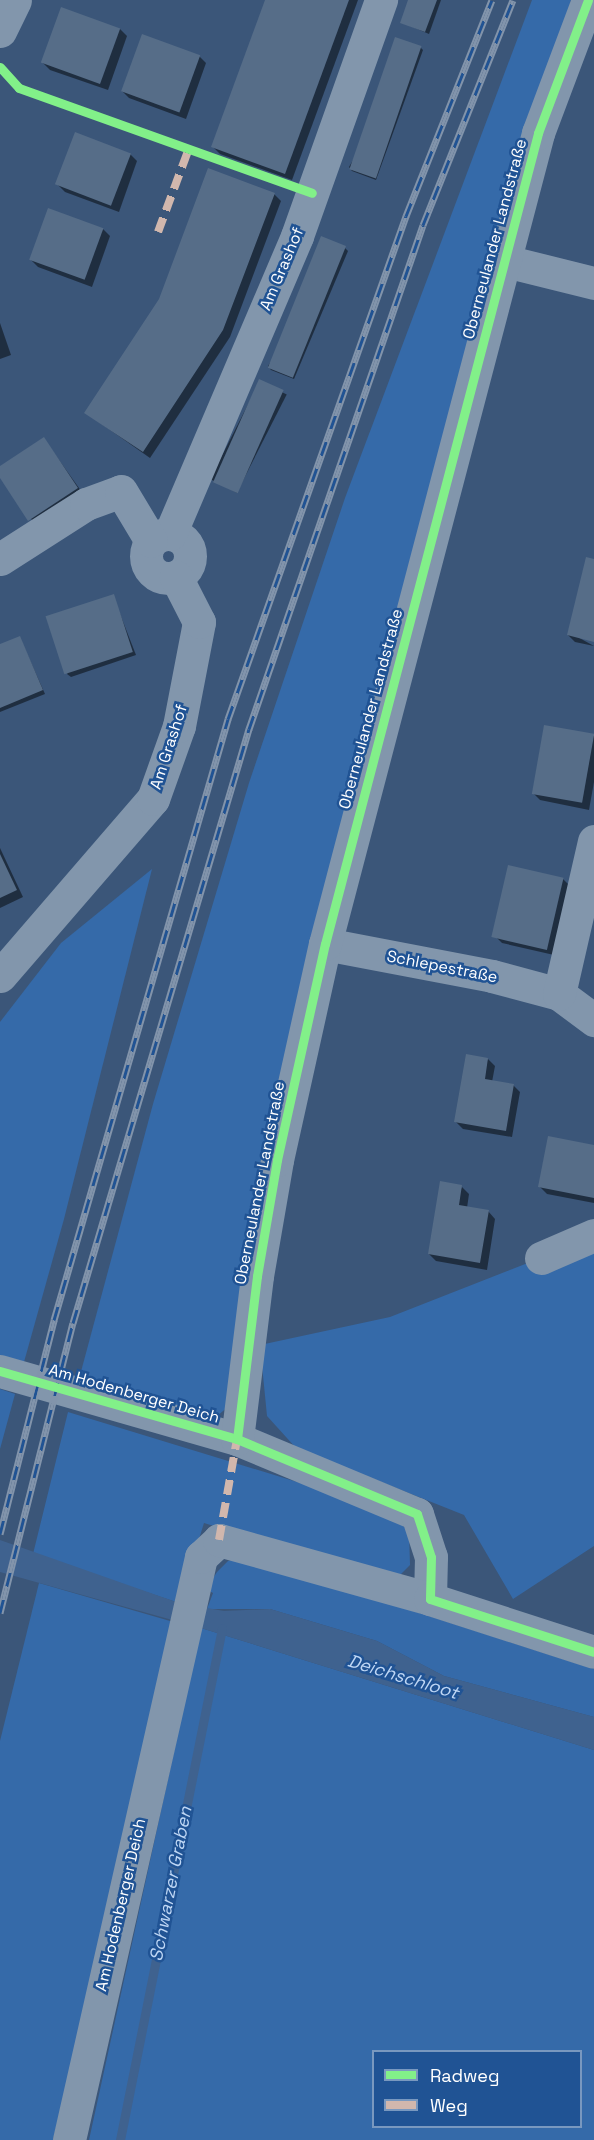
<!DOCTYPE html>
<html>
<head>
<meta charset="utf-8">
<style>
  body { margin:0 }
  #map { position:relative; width:594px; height:2140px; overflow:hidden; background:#3b5679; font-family:"Space Grotesk",sans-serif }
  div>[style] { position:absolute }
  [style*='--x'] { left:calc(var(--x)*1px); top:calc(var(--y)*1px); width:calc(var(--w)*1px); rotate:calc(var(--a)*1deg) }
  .green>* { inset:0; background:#356aa9 }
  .water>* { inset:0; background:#3f628f }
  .shadow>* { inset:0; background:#0007; transform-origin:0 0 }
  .stream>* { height:9px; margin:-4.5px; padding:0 4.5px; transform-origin:4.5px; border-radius:4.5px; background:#3f628f }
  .building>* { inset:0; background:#566d88; transform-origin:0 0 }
  .minor>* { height:33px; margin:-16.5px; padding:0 16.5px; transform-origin:16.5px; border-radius:16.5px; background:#8296ac }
  .minor>.ring { margin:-16.5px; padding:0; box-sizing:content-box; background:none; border:33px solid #8296ac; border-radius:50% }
  .rail>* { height:7px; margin-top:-3.5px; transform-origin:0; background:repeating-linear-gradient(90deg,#205394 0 14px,#8294ab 0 28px); box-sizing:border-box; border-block:2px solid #8294ab }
  .quiet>* { height:8px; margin-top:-4px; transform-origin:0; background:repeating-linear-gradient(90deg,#d1b7ad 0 15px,transparent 0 23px) }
  .cycleway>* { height:9px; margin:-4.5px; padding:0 4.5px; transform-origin:4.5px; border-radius:4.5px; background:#82f089 }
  span { translate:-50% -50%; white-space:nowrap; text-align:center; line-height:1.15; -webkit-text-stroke:5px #205394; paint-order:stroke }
  .street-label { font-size:16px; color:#fff }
  .water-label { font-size:18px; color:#bfd7f5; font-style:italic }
  .legend { position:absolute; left:372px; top:2050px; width:210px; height:78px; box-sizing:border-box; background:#205394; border:2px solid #7998bf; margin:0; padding:8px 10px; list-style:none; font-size:18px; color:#fff }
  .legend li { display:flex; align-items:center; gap:12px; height:30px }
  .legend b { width:30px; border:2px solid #7998bf }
</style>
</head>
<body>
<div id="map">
  <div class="green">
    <div style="clip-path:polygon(532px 0,571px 0,229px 1406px,211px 1421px,79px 1379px,153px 1104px,249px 783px,345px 498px)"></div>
    <div style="clip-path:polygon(152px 869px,64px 1219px,24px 1362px,0 1355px,0 1022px,61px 943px)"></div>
    <div style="clip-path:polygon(594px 1237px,594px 1546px,513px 1599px,464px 1515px,296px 1448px,267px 1416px,260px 1345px,390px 1317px)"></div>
    <div style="clip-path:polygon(0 1389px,15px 1394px,0 1449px)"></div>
    <div style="clip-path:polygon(68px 1412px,382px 1508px,409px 1531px,410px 1565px,398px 1577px,334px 1563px,204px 1523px,179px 1603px,33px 1554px)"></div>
    <div style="clip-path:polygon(245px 1557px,594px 1669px,594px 1717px,444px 1676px,377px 1641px,270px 1609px,207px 1609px,213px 1593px,206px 1589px,217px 1572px,228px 1561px)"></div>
    <div style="clip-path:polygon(39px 1583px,177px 1623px,53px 2140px,0 2140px,0 1741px)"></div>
    <div style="clip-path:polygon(evenodd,201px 1628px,594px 1750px,594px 2140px,89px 2140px,201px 1628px,374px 2052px,580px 2052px,580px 2126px,374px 2126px,374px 2052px)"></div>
  </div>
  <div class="water">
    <div style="clip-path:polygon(0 1540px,179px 1603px,224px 1611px,270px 1609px,377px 1641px,444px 1676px,594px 1717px,594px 1750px,201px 1628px,0 1572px)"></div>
  </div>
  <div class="shadow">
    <div style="clip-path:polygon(267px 0,358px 0,292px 180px,220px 154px,213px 147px)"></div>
    <div style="clip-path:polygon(410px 0,441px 0,429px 34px,401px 22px)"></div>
    <div style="clip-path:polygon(120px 29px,127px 36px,108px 90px,50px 70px,43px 63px)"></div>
    <div style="clip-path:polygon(420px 47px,423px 50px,376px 180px,352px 171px,349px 167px)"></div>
    <div style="clip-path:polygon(199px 56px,206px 63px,186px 119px,129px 98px,122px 91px)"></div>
    <div style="clip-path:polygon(130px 154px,137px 161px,119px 212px,65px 192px,58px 185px)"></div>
    <div style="clip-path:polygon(274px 194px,281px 201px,230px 337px,150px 458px,86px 413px)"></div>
    <div style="clip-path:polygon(103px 229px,110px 236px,92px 287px,38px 267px,31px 260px)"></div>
    <div style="clip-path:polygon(345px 248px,348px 251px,294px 379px,271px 370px,268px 366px)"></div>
    <div style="clip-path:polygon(0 323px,11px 355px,0 359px)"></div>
    <div style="left:260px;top:381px;width:30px;height:110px;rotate:27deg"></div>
    <div style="clip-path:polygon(44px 439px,84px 495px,37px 527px,0 475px,0 467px)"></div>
    <div style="clip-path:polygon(594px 560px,594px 640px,574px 635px,594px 646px,575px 642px,568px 635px)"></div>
    <div style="clip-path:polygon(113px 596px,136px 655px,71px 677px,67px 674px)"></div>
    <div style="clip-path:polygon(20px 638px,45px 694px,0 712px,0 646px)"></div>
    <div style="clip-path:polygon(545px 727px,594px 736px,594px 782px,589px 810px,540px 800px,533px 793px)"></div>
    <div style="clip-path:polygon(0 848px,23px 897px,0 908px)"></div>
    <div style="clip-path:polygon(563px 879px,570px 886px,554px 955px,502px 943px,495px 936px)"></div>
    <div style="clip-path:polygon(488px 1059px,495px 1066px,492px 1082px,513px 1085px,520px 1092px,512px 1137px,463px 1129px,456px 1122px)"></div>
    <div style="clip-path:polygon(594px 1147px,594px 1203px,547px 1194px,540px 1187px)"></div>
    <div style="clip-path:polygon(462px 1187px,469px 1194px,467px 1208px,488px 1211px,495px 1219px,487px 1270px,436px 1261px,429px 1254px)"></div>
  </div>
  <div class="stream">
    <div style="--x:120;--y:2140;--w:522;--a:-78.73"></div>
  </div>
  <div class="building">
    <div style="clip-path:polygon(265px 0,349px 0,285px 174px,211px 147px)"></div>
    <div style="clip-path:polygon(408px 0,437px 0,425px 32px,400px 23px)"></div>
    <div style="left:61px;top:7px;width:63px;height:59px;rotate:20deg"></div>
    <div style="left:142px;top:34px;width:62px;height:61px;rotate:20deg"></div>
    <div style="left:395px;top:37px;width:28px;height:140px;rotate:19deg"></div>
    <div style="left:75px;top:132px;width:60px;height:56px;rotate:21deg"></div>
    <div style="clip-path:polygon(208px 168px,275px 193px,223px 330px,143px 452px,84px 413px,159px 299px)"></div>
    <div style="left:48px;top:208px;width:59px;height:55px;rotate:20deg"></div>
    <div style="left:321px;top:236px;width:27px;height:142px;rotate:22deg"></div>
    <div style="left:259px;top:379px;width:27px;height:113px;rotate:24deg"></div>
    <div style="clip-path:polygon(44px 437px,78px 488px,28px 521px,0 478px,0 466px)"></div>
    <div style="clip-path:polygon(586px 557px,594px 559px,594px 642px,567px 635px)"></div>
    <div style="left:114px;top:594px;width:61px;height:72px;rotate:72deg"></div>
    <div style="clip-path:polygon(20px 636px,43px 690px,0 708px,0 644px)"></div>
    <div style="left:544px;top:725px;width:51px;height:70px;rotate:10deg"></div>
    <div style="clip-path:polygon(0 854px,17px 890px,0 898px)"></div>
    <div style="left:508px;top:865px;width:57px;height:74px;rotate:13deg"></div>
    <div style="clip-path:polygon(466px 1054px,488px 1058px,485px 1079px,514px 1084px,506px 1131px,454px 1122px)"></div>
    <div style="clip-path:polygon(548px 1136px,594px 1145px,594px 1198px,538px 1187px)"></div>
    <div style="clip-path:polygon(440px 1181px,462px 1185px,459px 1205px,489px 1210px,480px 1263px,428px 1254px)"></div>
  </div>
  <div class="minor">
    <div style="--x:0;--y:31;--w:34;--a:-64"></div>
    <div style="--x:505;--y:261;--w:92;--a:13.9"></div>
    <div class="ring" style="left:146px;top:534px;width:11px;height:11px"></div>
    <div style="--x:170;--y:534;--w:324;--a:-66.9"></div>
    <div style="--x:297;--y:236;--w:251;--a:-70.4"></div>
    <div style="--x:0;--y:559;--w:102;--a:-32.6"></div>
    <div style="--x:86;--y:504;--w:37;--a:-20"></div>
    <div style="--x:121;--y:491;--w:58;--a:59"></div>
    <div style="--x:325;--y:944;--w:170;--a:10.8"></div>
    <div style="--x:492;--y:976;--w:69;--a:15"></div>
    <div style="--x:559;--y:994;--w:44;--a:36.6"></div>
    <div style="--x:0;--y:976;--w:234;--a:-49.2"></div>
    <div style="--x:153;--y:799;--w:77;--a:-70.4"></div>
    <div style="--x:179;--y:726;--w:106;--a:-79.1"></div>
    <div style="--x:199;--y:622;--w:51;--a:-117.1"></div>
    <div style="--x:559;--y:994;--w:157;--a:-77.1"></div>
    <div style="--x:541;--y:1258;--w:58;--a:-23.5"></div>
    <div style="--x:0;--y:1371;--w:247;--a:16"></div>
    <div style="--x:237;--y:1439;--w:195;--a:22.6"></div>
    <div style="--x:417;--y:1514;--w:45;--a:72"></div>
    <div style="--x:431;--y:1557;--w:42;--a:91.4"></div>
    <div style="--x:237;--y:1439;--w:164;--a:-83"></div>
    <div style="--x:257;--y:1276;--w:118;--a:-80.2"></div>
    <div style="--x:277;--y:1160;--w:221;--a:-77.5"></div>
    <div style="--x:325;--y:944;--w:839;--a:-75.28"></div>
    <div style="--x:538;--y:133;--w:142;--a:-69.4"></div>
    <div style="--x:69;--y:2140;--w:598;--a:-77.24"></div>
    <div style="--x:201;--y:1557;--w:25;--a:-43"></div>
    <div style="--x:219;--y:1540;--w:219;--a:15.6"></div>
    <div style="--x:430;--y:1599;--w:172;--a:17.9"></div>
  </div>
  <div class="rail">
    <div style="--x:0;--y:1534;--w:221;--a:-75.8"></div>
    <div style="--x:54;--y:1320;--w:626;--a:-73.85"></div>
    <div style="--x:228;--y:719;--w:534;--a:-70.51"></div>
    <div style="--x:406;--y:216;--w:232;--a:-68.3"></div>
    <div style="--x:0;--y:1613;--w:299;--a:-75.9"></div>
    <div style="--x:73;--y:1323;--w:620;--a:-73.5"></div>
    <div style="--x:249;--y:729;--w:533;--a:-70.95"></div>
    <div style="--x:423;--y:225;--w:242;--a:-68.2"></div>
  </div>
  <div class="quiet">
    <div style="--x:158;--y:232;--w:90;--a:-69.7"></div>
    <div style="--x:219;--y:1540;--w:103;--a:-79.9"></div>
  </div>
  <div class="cycleway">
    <div style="--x:0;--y:67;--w:28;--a:48"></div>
    <div style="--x:19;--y:88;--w:311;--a:19.7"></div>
    <div style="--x:0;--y:1371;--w:247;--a:16"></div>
    <div style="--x:237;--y:1439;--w:195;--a:22.6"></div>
    <div style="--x:417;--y:1514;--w:45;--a:72"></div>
    <div style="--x:431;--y:1557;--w:42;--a:91.4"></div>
    <div style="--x:430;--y:1599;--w:172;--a:17.9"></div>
    <div style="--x:237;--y:1439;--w:164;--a:-83"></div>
    <div style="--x:257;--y:1276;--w:118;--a:-80.2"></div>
    <div style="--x:277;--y:1160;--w:221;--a:-77.5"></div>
    <div style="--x:325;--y:944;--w:839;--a:-75.28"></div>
    <div style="--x:538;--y:133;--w:142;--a:-69.4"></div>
  </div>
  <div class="street-label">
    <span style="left:495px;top:239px;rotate:-75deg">Oberneulander Landstraße</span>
    <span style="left:282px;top:269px;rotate:-67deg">Am Grashof</span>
    <span style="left:371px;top:709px;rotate:-75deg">Oberneulander Landstraße</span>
    <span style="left:169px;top:747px;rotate:-72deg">Am Grashof</span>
    <span style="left:442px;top:967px;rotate:11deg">Schlepestraße</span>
    <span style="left:260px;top:1183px;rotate:-79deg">Oberneulander Landstraße</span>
    <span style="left:134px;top:1394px;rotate:16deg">Am Hodenberger Deich</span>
    <span style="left:121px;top:1905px;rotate:-77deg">Am Hodenberger Deich</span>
  </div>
  <div class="water-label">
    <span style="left:403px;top:1677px;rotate:17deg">Deichschloot</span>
    <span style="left:171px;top:1884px;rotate:-79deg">Schwarzer Graben</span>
  </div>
  <ul class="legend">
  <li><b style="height:8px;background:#82f089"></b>Radweg</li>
  <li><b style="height:8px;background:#d1b7ad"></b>Weg</li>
  </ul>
</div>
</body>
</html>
